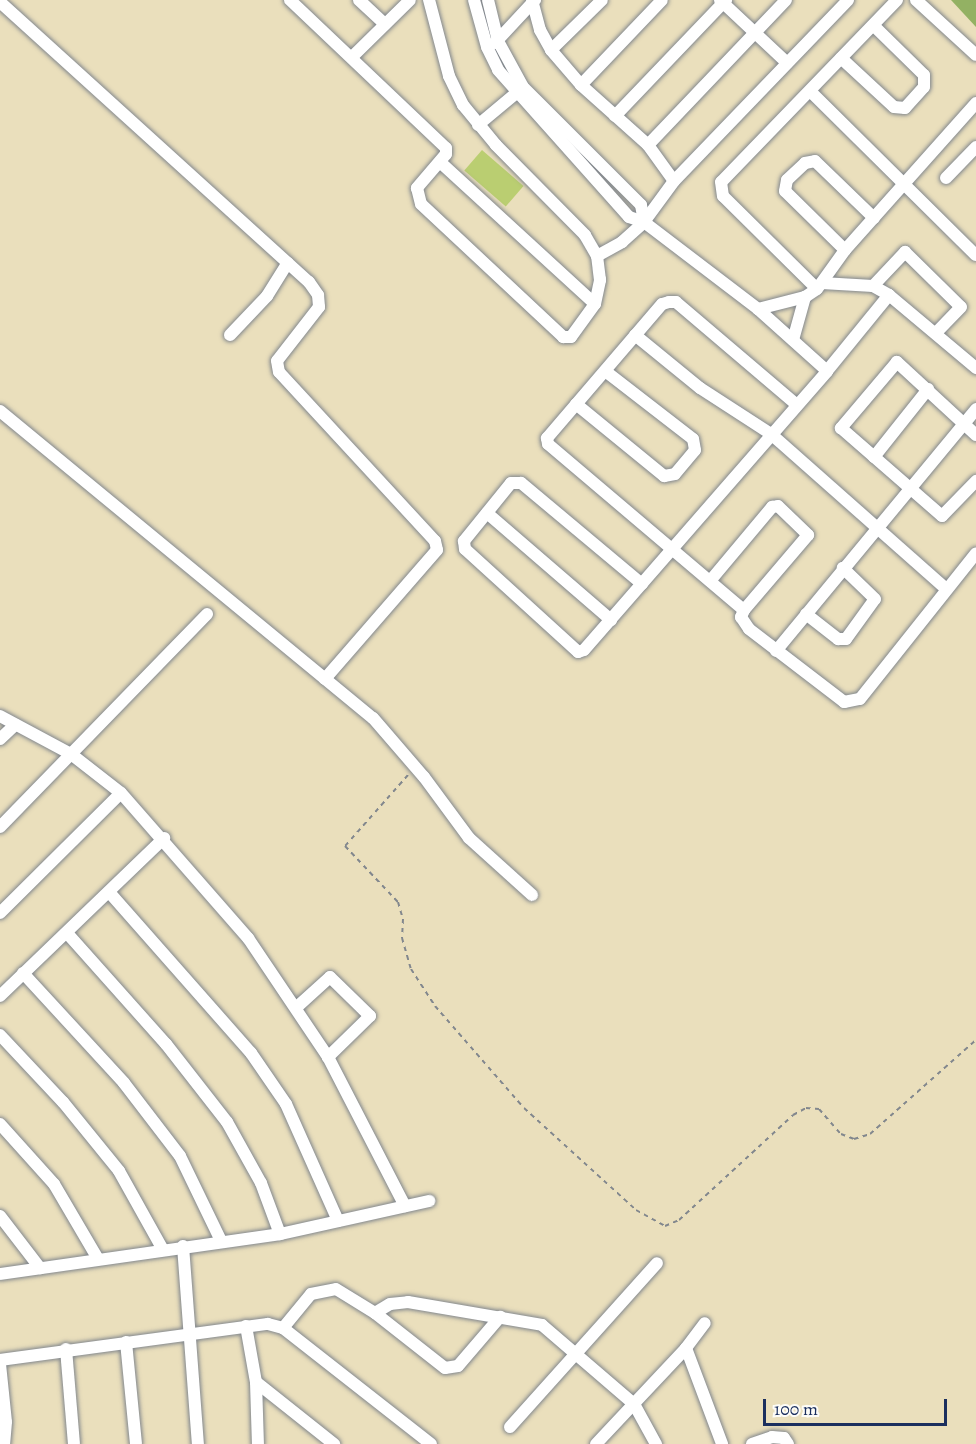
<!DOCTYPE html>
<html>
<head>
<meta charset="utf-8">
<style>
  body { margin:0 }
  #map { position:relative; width:976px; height:1444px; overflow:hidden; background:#eadfbc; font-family:Alegreya,serif }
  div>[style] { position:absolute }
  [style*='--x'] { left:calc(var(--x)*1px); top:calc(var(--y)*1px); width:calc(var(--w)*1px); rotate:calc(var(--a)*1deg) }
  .green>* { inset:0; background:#bace71; transform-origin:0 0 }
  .forest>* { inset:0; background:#93b163 }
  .path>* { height:2px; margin-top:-1px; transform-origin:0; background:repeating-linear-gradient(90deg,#82878d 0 4.5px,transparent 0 9px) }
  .roads { filter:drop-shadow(0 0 2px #82878d) drop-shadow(0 0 2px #82878d) }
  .minor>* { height:12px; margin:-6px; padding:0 6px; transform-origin:6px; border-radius:6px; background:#fff }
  span { translate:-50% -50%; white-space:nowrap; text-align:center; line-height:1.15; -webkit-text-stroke:5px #fdfcf7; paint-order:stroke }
  .scale { position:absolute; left:763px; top:1399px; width:184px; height:27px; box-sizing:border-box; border:3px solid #1b2f5e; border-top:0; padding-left:8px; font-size:18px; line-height:21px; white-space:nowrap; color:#1b2f5e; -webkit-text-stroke:4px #fdfcf7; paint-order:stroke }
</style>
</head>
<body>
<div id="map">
  <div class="green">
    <div style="left:482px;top:150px;width:55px;height:27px;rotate:41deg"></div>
  </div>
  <div class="forest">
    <div style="clip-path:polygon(951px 0,976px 0,976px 27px)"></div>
  </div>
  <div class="path">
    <div style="--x:408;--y:775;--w:95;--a:131.6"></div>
    <div style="--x:345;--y:846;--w:77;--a:46.6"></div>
    <div style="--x:398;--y:902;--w:18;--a:74"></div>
    <div style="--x:403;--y:919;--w:19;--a:93"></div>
    <div style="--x:402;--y:938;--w:32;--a:74"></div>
    <div style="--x:411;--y:969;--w:44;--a:57"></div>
    <div style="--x:435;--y:1006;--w:135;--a:48.9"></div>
    <div style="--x:524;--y:1108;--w:151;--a:42.3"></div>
    <div style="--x:636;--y:1210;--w:33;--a:29"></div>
    <div style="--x:665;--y:1226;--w:15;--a:-23"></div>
    <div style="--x:679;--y:1220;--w:155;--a:-42.6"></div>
    <div style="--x:793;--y:1115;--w:15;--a:-28"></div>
    <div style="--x:806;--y:1108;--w:13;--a:4"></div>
    <div style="--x:819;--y:1109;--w:33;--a:49"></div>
    <div style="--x:841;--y:1134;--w:14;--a:21"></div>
    <div style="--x:854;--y:1139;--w:17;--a:-17"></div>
    <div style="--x:870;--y:1134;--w:142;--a:-41.6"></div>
  </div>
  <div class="roads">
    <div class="minor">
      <div style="--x:290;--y:0;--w:215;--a:43.5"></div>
      <div style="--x:446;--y:148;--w:6;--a:90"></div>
      <div style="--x:446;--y:154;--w:45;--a:130.5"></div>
      <div style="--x:417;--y:188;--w:16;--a:76"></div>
      <div style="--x:421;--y:204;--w:195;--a:43.1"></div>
      <div style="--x:563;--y:337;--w:8;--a:0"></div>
      <div style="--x:571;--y:337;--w:41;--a:-54"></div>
      <div style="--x:595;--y:304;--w:25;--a:-78"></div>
      <div style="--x:600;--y:280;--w:24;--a:-97"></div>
      <div style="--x:597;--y:256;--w:24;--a:-120"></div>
      <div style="--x:585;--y:235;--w:127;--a:-134.7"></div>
      <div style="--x:496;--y:145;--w:52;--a:-129.5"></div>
      <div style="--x:463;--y:105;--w:32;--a:-116"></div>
      <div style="--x:449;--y:76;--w:79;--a:-104.7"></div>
      <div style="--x:359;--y:0;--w:35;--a:43"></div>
      <div style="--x:474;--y:0;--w:49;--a:74.5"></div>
      <div style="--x:487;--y:47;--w:25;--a:64"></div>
      <div style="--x:498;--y:70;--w:197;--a:48.3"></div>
      <div style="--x:629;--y:217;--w:16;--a:18"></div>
      <div style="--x:644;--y:222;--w:143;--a:37.3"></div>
      <div style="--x:758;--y:309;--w:93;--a:41.9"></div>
      <div style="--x:488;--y:0;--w:42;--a:76.3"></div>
      <div style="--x:498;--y:41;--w:52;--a:61.5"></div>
      <div style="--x:523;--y:87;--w:167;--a:45"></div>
      <div style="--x:641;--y:205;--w:17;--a:80"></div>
      <div style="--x:532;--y:0;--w:31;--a:75"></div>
      <div style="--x:540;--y:30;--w:23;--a:61"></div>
      <div style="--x:551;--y:50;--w:46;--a:49.4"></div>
      <div style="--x:581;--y:85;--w:90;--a:41.8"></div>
      <div style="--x:648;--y:145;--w:44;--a:54.2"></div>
      <div style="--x:720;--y:0;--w:92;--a:43.2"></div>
      <div style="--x:897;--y:0;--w:253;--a:134"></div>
      <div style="--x:721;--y:182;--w:14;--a:82"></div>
      <div style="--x:723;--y:196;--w:132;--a:44.7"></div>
      <div style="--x:817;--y:289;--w:48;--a:-54.3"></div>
      <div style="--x:845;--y:250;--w:197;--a:-48.3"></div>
      <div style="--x:916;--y:0;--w:81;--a:42.5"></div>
      <div style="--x:0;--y:2;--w:417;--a:42.2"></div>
      <div style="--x:309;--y:282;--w:16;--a:55"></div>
      <div style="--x:318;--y:295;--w:12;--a:85"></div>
      <div style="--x:319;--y:307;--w:68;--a:127.9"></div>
      <div style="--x:277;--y:361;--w:11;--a:80"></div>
      <div style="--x:279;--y:372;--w:230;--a:47.3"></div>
      <div style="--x:435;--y:541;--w:9;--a:77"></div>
      <div style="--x:437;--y:550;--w:171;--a:131"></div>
      <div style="--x:495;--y:43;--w:59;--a:-47.1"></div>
      <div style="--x:551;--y:50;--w:71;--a:-44.4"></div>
      <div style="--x:352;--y:57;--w:81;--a:-44.5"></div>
      <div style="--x:841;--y:58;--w:72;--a:42.8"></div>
      <div style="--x:894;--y:107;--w:11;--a:5"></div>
      <div style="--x:905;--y:108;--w:28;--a:-48"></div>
      <div style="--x:924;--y:87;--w:12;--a:-90"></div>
      <div style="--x:924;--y:75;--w:71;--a:-135.6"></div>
      <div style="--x:581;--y:85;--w:117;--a:-46.4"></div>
      <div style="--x:810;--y:91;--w:233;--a:44.7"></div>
      <div style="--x:615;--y:116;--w:161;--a:-46.3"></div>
      <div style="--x:478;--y:125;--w:56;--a:-39.9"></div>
      <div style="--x:648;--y:145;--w:200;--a:-46.4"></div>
      <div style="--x:440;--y:162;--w:210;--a:42.5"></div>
      <div style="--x:946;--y:178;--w:43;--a:-45.9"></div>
      <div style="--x:845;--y:250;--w:84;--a:-135.5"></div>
      <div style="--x:785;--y:191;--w:11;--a:-80"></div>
      <div style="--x:787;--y:180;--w:25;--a:-43"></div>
      <div style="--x:805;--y:163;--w:10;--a:-11"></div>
      <div style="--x:815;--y:161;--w:82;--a:44"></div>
      <div style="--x:597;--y:256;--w:29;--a:-29"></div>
      <div style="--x:622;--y:242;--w:30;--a:-42"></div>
      <div style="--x:644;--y:222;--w:51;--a:-53.8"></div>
      <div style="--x:674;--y:181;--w:251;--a:-46.1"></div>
      <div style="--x:822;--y:283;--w:51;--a:3.4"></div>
      <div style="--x:873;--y:286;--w:18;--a:29"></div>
      <div style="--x:889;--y:295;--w:114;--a:40"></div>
      <div style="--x:873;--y:286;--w:47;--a:-46.7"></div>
      <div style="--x:905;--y:252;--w:78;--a:44.5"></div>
      <div style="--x:961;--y:307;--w:35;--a:134"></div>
      <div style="--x:758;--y:309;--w:49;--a:-14.3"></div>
      <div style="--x:805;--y:297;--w:14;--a:-34"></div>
      <div style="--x:230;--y:335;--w:54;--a:-46.5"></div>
      <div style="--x:267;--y:296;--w:39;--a:-58"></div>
      <div style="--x:635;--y:335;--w:84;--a:39.2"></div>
      <div style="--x:700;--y:388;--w:85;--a:32.9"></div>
      <div style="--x:771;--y:434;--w:234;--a:41.5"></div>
      <div style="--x:793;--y:340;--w:45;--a:-74.4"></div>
      <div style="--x:576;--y:404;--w:114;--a:39.3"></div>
      <div style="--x:664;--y:476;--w:11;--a:-10"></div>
      <div style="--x:675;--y:474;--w:31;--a:-50"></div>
      <div style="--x:695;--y:450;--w:11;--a:-100"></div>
      <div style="--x:693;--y:439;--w:111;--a:-142.3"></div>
      <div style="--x:797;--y:405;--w:159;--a:-139.6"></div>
      <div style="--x:676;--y:302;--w:7;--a:180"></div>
      <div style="--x:669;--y:302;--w:7;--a:164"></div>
      <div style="--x:662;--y:304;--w:177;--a:130.6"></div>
      <div style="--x:547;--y:438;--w:6;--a:81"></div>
      <div style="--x:548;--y:444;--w:257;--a:40.3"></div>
      <div style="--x:744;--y:610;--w:8;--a:113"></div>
      <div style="--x:741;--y:617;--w:14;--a:56"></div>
      <div style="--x:749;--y:629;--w:120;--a:37.5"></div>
      <div style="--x:844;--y:702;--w:16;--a:-11"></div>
      <div style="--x:860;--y:699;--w:186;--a:-51.5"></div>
      <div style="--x:0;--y:411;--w:483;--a:39.5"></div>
      <div style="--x:373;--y:718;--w:78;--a:49.2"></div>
      <div style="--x:424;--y:777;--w:76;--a:53.6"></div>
      <div style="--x:469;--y:838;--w:85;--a:42.1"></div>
      <div style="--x:976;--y:435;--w:108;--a:-137.3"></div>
      <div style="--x:897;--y:362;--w:87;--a:130.3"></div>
      <div style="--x:841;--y:428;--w:134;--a:41.1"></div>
      <div style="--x:942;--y:516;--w:49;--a:-45.8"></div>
      <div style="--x:874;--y:457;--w:87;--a:-51.5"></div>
      <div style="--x:487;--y:513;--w:164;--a:40.8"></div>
      <div style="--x:710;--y:581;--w:97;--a:-50"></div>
      <div style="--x:772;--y:507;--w:6;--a:-9"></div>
      <div style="--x:778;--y:506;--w:42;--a:44"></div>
      <div style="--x:808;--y:535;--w:99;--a:130.5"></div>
      <div style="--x:642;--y:584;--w:158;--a:-140.1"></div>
      <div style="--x:521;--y:483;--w:10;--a:180"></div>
      <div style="--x:511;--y:483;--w:75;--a:129"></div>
      <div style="--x:464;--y:541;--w:8;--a:83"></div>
      <div style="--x:465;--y:549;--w:153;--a:42.3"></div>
      <div style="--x:578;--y:652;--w:6;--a:-18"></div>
      <div style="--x:584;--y:650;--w:370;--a:-48.9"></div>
      <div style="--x:827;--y:371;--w:98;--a:-50.8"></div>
      <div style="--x:806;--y:614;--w:41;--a:38"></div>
      <div style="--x:838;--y:639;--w:8;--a:0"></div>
      <div style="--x:846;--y:639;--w:49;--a:-54.1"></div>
      <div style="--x:875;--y:599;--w:45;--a:-135.9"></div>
      <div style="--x:776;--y:651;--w:314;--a:-50.4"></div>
      <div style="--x:0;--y:716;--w:81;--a:28.2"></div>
      <div style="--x:71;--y:754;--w:63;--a:38"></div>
      <div style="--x:121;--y:793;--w:193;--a:48.8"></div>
      <div style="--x:248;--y:938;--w:143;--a:56.1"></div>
      <div style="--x:328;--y:1057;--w:168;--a:62.7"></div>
      <div style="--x:0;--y:739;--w:21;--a:-43"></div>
      <div style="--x:0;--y:827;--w:297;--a:-45.8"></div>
      <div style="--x:109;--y:892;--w:215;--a:48.6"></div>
      <div style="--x:251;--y:1053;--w:62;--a:55.5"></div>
      <div style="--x:286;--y:1104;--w:128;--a:66"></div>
      <div style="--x:0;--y:913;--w:170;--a:-44.8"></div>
      <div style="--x:67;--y:933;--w:149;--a:48.3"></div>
      <div style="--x:166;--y:1044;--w:99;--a:52"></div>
      <div style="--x:227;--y:1122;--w:70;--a:60.9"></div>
      <div style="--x:261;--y:1183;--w:54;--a:69.6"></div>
      <div style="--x:23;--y:973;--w:149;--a:47.4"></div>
      <div style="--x:124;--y:1083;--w:92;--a:52.5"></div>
      <div style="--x:180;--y:1156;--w:94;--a:64.2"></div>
      <div style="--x:0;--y:996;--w:228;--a:-43.9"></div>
      <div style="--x:298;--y:1006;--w:43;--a:-42.2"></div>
      <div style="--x:330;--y:977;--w:56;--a:44.3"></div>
      <div style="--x:370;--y:1016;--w:59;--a:135.7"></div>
      <div style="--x:0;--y:1035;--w:92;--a:46.8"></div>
      <div style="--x:63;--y:1102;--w:89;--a:50.9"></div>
      <div style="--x:119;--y:1171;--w:88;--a:60.8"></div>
      <div style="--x:0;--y:1124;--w:81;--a:48"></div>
      <div style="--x:54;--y:1184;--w:87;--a:59.6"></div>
      <div style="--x:0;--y:1216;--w:66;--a:52.4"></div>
      <div style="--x:183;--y:1246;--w:199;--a:85.7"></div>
      <div style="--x:0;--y:1274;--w:283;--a:-8.1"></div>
      <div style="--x:280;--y:1234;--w:153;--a:-12.5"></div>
      <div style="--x:375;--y:1313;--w:17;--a:-31"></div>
      <div style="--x:390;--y:1304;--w:18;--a:-6"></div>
      <div style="--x:408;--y:1302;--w:136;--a:9.7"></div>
      <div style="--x:542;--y:1325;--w:121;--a:40.7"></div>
      <div style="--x:634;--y:1404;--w:46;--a:61.2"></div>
      <div style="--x:246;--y:1326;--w:57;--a:79.9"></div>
      <div style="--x:256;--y:1382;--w:62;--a:88.2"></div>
      <div style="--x:283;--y:1328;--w:44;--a:-50.5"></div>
      <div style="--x:311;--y:1294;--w:25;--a:-11"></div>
      <div style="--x:336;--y:1289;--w:46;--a:31.6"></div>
      <div style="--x:375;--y:1313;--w:89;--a:38.2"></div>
      <div style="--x:445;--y:1368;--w:13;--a:-9"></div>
      <div style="--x:458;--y:1366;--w:65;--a:-49.4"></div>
      <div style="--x:126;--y:1342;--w:102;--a:84.4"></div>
      <div style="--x:686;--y:1348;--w:103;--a:69.4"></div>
      <div style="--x:66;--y:1349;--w:95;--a:85.2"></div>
      <div style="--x:0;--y:1360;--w:270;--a:-7.7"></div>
      <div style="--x:268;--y:1324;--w:16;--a:15"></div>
      <div style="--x:283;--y:1328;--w:188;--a:38.1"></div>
      <div style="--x:0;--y:1364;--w:58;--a:84.1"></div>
      <div style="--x:6;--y:1422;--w:22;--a:95"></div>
      <div style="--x:256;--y:1382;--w:100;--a:38.5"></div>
      <div style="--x:510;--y:1427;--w:220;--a:-48.1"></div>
      <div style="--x:596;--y:1444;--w:132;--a:-46.8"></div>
      <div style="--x:686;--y:1348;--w:31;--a:-53"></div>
      <div style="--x:752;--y:1444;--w:21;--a:-19"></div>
      <div style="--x:772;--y:1437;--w:12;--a:5"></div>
      <div style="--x:784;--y:1438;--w:7;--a:56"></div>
    </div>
  </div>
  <div class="scale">100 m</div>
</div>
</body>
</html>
